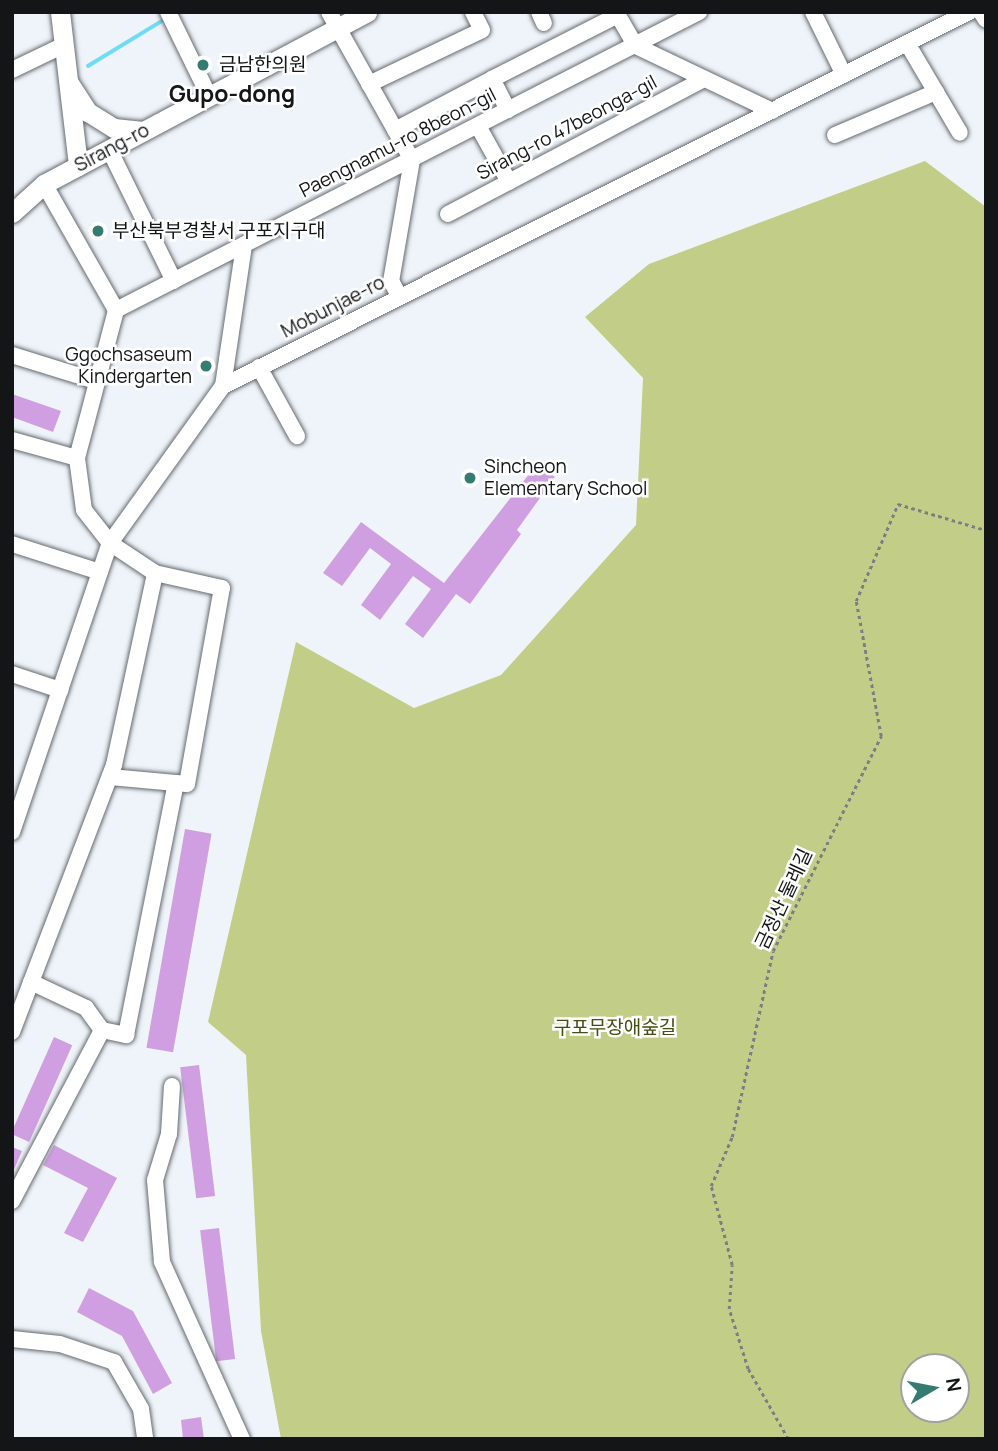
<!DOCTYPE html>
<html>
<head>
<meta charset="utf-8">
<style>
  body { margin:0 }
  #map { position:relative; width:998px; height:1451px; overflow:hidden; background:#eef4f9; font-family:Manrope,"Noto Sans KR",sans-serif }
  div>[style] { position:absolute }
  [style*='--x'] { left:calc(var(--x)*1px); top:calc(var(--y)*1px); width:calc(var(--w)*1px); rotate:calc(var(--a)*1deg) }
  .green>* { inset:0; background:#c2ce87 }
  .stream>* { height:3.5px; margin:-1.75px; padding:0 1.75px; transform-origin:1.75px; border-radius:1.75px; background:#6fdcf6 }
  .building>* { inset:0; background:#cf9fe2; transform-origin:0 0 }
  .path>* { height:2.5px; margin-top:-1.25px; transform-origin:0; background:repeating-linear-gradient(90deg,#7b7f82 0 3.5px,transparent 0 7px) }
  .roads { filter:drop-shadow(0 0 2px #656a6f) drop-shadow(0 0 2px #656a6f) }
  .minor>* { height:16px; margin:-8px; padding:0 8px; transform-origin:8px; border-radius:8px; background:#fff }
  .major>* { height:19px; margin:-9.5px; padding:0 9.5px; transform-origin:9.5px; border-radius:9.5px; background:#fff }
  .dots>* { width:19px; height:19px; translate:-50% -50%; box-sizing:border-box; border:4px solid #fff; border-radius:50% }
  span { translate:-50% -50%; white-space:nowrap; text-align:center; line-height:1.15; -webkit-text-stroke:5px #fff; paint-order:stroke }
  .poi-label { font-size:19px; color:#131516 }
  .left { translate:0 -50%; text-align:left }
  .right { translate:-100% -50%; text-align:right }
  .street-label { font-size:19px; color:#131516 }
  .park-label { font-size:19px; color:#464d11 }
  .quarter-label { font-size:23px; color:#131516; font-weight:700 }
  .frame { position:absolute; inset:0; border:14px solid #131516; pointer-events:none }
  .north { position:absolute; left:900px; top:1353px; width:70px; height:70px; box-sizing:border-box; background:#fff; border:2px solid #a1a1a2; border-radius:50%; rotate:80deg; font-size:19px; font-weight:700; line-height:28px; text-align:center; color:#131516 }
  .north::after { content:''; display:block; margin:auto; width:24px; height:32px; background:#347b72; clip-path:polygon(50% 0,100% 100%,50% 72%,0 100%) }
</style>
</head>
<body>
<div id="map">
  <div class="green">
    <div style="clip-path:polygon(evenodd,925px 161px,986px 207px,986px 1439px,281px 1439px,261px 1331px,246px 1055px,208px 1022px,296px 642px,414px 708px,501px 675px,636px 525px,643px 378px,585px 317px,649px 264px,925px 161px,914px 1367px,956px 1367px,956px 1409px,914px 1409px,914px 1367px)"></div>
  </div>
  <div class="stream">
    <div style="--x:88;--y:66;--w:92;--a:-31.3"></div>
  </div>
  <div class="building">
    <div style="clip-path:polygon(12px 394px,61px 411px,53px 432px,12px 417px)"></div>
    <div style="clip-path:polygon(537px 464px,555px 477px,517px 530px,521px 534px,470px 604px,456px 594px,423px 638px,405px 624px,431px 589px,413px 576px,380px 620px,361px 605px,391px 564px,370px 548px,342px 586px,323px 573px,361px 522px,444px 583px)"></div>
    <div style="left:185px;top:829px;width:27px;height:222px;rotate:10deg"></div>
    <div style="left:54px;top:1037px;width:20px;height:106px;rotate:24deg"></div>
    <div style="left:199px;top:1065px;width:132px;height:19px;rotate:83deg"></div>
    <div style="clip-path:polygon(54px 1145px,117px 1178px,83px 1242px,64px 1233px,88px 1188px,43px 1165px)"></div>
    <div style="clip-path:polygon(12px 1147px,22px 1151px,12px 1174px)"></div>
    <div style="left:219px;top:1228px;width:132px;height:19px;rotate:83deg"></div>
    <div style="clip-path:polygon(89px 1288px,133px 1311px,172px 1383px,153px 1394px,122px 1336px,77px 1312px)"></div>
    <div style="clip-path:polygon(201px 1417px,204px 1439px,183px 1439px,181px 1420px)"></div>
  </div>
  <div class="path">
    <div style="--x:788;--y:1439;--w:81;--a:-119.7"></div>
    <div style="--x:748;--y:1369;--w:63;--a:-107.6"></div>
    <div style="--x:729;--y:1309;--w:44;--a:-86.1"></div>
    <div style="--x:732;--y:1265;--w:82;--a:-104.9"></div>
    <div style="--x:711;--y:1186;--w:53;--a:-66.8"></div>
    <div style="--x:732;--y:1137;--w:190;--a:-77.6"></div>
    <div style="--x:773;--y:951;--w:241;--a:-63.3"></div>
    <div style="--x:881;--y:736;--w:137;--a:-100.5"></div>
    <div style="--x:856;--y:601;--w:106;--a:-66.6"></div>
    <div style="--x:898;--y:504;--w:92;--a:16.5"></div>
  </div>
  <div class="roads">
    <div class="minor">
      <div style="--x:168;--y:12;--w:93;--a:64"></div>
      <div style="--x:329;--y:12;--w:170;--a:60.7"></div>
      <div style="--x:412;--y:160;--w:123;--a:99.8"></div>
      <div style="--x:391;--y:281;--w:18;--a:61"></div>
      <div style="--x:539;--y:12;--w:12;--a:66"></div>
      <div style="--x:616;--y:12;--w:39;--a:60"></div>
      <div style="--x:636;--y:46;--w:151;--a:25.5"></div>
      <div style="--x:813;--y:12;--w:70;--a:63.8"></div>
      <div style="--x:981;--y:12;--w:9;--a:58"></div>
      <div style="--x:907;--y:43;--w:104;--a:59.5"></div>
      <div style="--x:12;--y:70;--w:58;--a:-25.7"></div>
      <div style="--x:369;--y:84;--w:125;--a:-25.5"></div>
      <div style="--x:482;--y:30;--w:20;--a:-117"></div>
      <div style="--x:508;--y:110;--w:35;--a:-117"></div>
      <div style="--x:492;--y:79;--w:141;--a:-26.9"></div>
      <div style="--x:478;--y:126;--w:64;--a:61"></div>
      <div style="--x:395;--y:130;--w:110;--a:-27.7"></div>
      <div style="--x:835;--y:135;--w:110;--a:-23.1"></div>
      <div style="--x:109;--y:149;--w:147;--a:63.8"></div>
      <div style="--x:448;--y:214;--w:289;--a:-27.8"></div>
      <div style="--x:116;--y:310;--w:655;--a:-27.07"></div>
      <div style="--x:12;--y:355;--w:88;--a:17.2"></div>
      <div style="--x:259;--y:367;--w:79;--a:61.2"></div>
      <div style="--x:223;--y:386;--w:143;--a:-81.5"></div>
      <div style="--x:12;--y:440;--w:67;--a:15.5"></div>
      <div style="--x:12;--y:544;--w:92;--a:17.7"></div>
      <div style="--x:12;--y:674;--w:51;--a:18.4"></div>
      <div style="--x:110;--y:777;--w:77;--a:5.2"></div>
      <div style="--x:187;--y:784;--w:199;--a:-79.9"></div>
      <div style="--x:222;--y:588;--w:69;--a:-167.4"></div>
      <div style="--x:12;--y:832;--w:305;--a:-71.3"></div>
      <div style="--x:110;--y:543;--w:193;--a:-54.3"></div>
      <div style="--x:223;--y:386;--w:835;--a:-26.63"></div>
      <div style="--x:31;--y:982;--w:61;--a:25.3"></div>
      <div style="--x:86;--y:1008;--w:27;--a:54"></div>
      <div style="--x:102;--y:1030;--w:25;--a:12"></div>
      <div style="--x:126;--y:1035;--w:257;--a:-78.8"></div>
      <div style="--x:12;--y:1032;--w:286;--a:-69.1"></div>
      <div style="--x:114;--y:765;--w:196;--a:-77.9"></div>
      <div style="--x:155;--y:573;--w:54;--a:-146.3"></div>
      <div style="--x:110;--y:543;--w:42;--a:-128.2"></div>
      <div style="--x:84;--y:510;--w:52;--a:-97.7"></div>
      <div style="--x:77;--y:458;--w:153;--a:-75.2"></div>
      <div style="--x:116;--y:310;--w:145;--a:-119.7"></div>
      <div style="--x:172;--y:1086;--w:48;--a:93.6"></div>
      <div style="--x:169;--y:1134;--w:48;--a:106.9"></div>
      <div style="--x:155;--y:1180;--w:82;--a:85.1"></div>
      <div style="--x:162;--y:1262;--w:194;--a:65.7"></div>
      <div style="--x:12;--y:1201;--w:193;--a:-62.2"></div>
      <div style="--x:12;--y:1339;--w:48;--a:5.9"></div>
      <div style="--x:60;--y:1344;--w:57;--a:18.4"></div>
      <div style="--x:114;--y:1362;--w:54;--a:60.1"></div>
      <div style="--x:141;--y:1409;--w:30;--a:82"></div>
    </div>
    <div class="major">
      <div style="--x:60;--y:12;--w:155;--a:83.3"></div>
      <div style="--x:69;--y:83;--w:35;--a:57"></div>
      <div style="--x:88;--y:112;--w:31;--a:32"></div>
      <div style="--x:114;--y:128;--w:29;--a:6"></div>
      <div style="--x:12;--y:213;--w:43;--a:-42.2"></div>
      <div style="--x:44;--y:184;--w:366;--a:-28"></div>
    </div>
  </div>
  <div class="dots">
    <div style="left:203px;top:65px;background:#347b72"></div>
    <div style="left:98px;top:231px;background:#347b72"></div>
    <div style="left:206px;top:366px;background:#347b72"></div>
    <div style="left:470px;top:478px;background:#347b72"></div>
  </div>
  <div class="poi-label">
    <span class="left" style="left:219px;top:65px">금남한의원</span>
    <span class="left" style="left:112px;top:231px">부산북부경찰서 구포지구대</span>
    <span class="right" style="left:192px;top:366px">Ggochsaseum<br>Kindergarten</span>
    <span class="left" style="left:484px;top:478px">Sincheon<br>Elementary School</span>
  </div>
  <div class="street-label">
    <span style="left:567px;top:128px;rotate:-28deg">Sirang-ro 47beonga-gil</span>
    <span style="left:398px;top:143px;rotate:-27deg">Paengnamu-ro 8beon-gil</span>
    <span style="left:112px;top:148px;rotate:-28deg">Sirang-ro</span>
    <span style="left:333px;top:307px;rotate:-27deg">Mobunjae-ro</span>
    <span style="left:784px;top:899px;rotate:-65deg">금정산 둘레길</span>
  </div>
  <div class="park-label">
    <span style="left:615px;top:1028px">구포무장애숲길</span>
  </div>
  <div class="quarter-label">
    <span style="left:232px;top:93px">Gupo-dong</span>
  </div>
  <div class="frame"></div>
  <div class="north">N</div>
</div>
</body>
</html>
